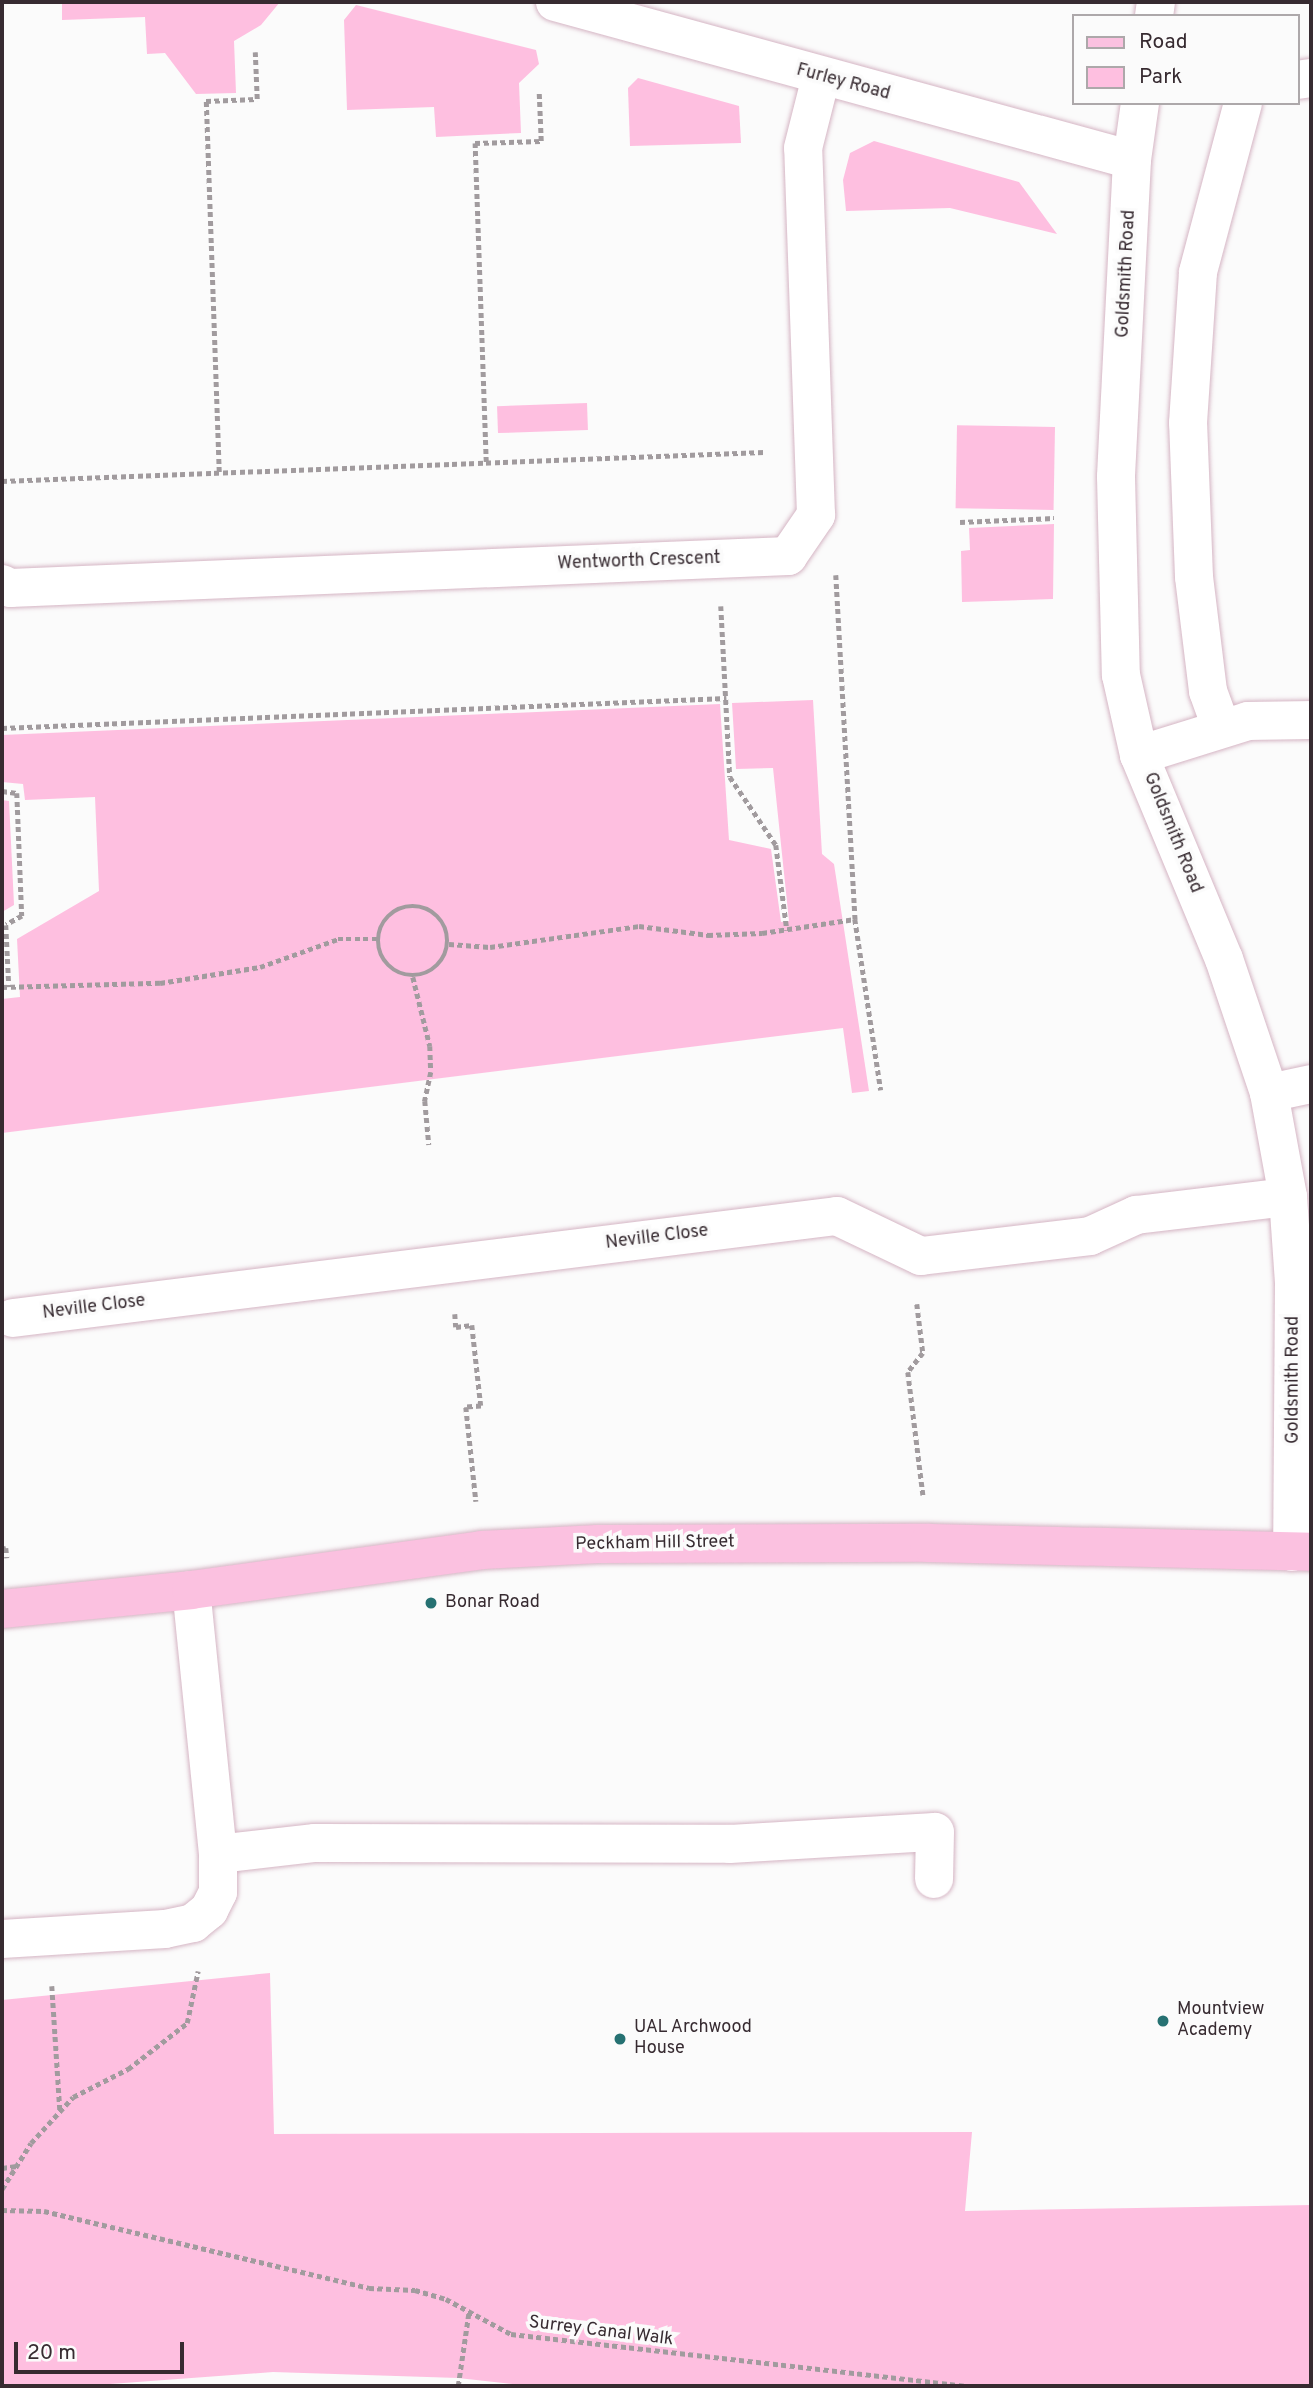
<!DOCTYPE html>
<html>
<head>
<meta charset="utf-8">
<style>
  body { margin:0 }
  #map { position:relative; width:1313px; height:2388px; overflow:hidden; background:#fbfbfb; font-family:Overpass,sans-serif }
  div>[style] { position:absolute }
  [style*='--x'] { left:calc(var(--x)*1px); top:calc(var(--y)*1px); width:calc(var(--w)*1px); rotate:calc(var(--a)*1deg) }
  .green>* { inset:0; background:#febfe0; transform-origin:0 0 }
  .path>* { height:4.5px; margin-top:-2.25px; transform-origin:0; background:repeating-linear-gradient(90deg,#a19b9e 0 5px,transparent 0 8.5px) }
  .path>.ring { margin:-2.25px; padding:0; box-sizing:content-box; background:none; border:4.5px solid #a19b9e; border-radius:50% }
  .roads { filter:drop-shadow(0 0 2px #d5b5c4) drop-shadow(0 0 2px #d5b5c4) }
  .minor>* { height:38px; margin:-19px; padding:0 19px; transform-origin:19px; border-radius:19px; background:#fff }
  .major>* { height:38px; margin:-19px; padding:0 19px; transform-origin:19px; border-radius:19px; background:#fbc1e0 }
  .dots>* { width:19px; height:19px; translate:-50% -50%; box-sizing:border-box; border:4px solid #fbfbfb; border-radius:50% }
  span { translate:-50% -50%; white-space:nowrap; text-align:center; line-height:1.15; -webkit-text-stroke:7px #fbfbfb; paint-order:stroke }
  .street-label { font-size:18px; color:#372b31 }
  .poi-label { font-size:18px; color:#372b31 }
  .left { translate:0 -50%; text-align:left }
  .frame { position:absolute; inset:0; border:4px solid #372b31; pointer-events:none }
  .legend { position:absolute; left:1072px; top:14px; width:228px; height:91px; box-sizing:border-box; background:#fbfbfb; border:2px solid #ada8aa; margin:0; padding:9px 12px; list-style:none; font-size:21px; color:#372b31 }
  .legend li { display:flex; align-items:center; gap:14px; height:35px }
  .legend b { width:35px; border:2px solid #ada8aa }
  .scale { position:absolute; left:14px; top:2342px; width:170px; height:32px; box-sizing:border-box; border:4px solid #372b31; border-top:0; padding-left:9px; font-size:21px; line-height:24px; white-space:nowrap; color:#372b31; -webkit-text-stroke:5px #fbfbfb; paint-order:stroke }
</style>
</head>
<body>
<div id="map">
  <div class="green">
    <div style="clip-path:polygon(62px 2px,280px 2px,261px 25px,234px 41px,236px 93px,196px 94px,165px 53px,147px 54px,145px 17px,62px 20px)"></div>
    <div style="clip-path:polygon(356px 5px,536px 50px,539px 64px,519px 83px,521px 133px,436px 137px,434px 107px,347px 110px,344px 20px)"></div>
    <div style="clip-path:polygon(638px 78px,739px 106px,741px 143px,630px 146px,628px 88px)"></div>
    <div style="clip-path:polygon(874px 141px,1019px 182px,1057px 234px,950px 208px,846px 211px,843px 180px,850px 153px)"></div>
    <div style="left:587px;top:403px;width:27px;height:90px;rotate:88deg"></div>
    <div style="left:1055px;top:427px;width:83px;height:98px;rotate:91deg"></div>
    <div style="clip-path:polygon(1054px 524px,1053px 599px,962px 602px,961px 551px,970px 550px,969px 528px)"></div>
    <div style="clip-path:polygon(813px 700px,822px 854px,834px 864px,869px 1091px,852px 1093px,843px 1028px,2px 1133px,2px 999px,20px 997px,17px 939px,99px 891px,95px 797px,25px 800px,23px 784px,2px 782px,2px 735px,720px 704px,729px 840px,771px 849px,781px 922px,789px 921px,773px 768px,736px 769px,732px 703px)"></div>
    <div style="clip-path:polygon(2px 800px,9px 801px,14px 905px,2px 912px)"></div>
    <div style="clip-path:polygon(270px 1973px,274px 2134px,972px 2132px,965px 2211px,1311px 2205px,1311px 2386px,531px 2386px,458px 2378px,273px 2372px,83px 2386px,2px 2386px,2px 2000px)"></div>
  </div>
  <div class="path">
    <div style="--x:486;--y:462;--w:319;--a:-92"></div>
    <div style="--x:475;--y:143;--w:66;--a:-1.7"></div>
    <div style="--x:541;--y:141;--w:48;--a:-92.4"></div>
    <div style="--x:219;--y:472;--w:371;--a:-92"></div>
    <div style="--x:206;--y:101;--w:51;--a:-2.2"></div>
    <div style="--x:257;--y:99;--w:47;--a:-92.4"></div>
    <div style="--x:2;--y:481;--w:763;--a:-2.18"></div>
    <div style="--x:960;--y:522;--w:94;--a:-2.4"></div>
    <div style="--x:836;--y:575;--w:345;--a:86.8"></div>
    <div style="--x:855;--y:919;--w:173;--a:81.4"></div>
    <div style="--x:721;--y:606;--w:171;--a:87"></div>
    <div style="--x:730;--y:777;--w:82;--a:55.9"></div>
    <div style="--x:776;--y:845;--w:86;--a:82.6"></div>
    <div style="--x:2;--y:728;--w:725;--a:-2.37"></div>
    <div style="--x:2;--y:791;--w:15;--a:8"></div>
    <div style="--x:17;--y:793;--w:123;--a:87.7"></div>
    <div style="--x:22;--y:916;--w:18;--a:151"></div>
    <div style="--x:6;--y:925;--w:62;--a:87.2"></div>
    <div class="ring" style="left:378px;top:906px;width:65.5px;height:65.5px"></div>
    <div style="--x:449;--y:944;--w:41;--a:4.2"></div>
    <div style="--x:490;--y:947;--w:150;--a:-8"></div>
    <div style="--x:639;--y:926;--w:70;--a:7.4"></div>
    <div style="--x:708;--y:935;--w:54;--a:-2.1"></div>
    <div style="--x:762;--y:933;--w:94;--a:-8.6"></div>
    <div style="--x:413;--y:977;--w:71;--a:76.2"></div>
    <div style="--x:430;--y:1046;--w:26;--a:88"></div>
    <div style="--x:431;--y:1072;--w:30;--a:102"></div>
    <div style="--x:425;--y:1101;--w:44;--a:84.8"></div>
    <div style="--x:2;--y:987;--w:158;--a:-1.5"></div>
    <div style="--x:160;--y:983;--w:101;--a:-9.1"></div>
    <div style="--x:260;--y:967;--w:83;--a:-19.7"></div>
    <div style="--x:338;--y:939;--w:39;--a:0"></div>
    <div style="--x:917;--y:1304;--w:49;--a:83"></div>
    <div style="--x:923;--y:1353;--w:24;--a:128"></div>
    <div style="--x:908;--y:1372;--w:124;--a:83"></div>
    <div style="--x:455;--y:1314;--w:13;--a:86"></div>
    <div style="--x:456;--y:1327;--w:16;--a:-7"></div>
    <div style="--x:472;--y:1325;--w:81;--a:83.7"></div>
    <div style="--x:481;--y:1406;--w:15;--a:176"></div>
    <div style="--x:466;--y:1407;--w:95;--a:83.9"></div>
    <div style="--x:2;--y:1549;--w:4;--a:-14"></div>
    <div style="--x:6;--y:1548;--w:10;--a:84"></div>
    <div style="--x:52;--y:1986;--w:124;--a:86.3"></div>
    <div style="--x:2;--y:2168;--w:15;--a:-8"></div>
    <div style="--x:2;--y:2189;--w:54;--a:-57.8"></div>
    <div style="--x:31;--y:2143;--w:62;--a:-47.6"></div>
    <div style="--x:73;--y:2097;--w:62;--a:-27"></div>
    <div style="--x:128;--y:2069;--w:75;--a:-37.9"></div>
    <div style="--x:187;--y:2023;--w:53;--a:-78.1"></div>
    <div style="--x:2;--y:2210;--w:42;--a:1.4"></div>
    <div style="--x:44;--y:2211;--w:334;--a:13.3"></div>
    <div style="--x:369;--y:2288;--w:46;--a:2.5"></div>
    <div style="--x:415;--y:2290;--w:32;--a:16"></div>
    <div style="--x:446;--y:2299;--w:74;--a:28.3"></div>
    <div style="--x:511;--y:2334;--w:456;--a:6.5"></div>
    <div style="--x:458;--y:2386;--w:76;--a:-81.7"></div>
  </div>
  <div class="roads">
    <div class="minor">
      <div style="--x:555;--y:2;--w:598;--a:15.31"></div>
      <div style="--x:1154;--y:16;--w:14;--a:-82"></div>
      <div style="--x:1297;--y:80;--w:14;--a:-8"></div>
      <div style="--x:1140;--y:103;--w:58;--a:98"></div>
      <div style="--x:1132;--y:160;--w:317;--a:92.9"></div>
      <div style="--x:1116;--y:477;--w:198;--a:88.6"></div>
      <div style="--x:1121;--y:675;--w:82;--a:77.3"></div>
      <div style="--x:1139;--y:755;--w:221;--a:67.4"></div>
      <div style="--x:1224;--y:959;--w:141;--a:71.4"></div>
      <div style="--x:1269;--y:1093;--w:106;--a:79.6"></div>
      <div style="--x:1288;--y:1197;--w:85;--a:86"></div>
      <div style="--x:1294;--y:1282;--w:270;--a:90.4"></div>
      <div style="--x:2;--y:584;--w:9;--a:27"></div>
      <div style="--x:10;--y:588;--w:779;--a:-2.36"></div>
      <div style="--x:788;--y:556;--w:50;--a:-55.7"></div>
      <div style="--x:816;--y:515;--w:367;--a:-92"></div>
      <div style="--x:803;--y:148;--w:73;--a:-75.8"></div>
      <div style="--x:1221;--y:727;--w:38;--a:-110"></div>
      <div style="--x:1208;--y:691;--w:115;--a:-97"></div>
      <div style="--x:1194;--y:577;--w:154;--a:-92.2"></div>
      <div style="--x:1188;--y:423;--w:151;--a:-86.2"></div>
      <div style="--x:1198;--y:272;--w:175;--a:-75.1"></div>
      <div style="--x:1139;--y:755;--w:114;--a:-17.3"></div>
      <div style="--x:1248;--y:721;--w:63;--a:-0.9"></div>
      <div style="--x:1269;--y:1093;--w:43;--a:-12.1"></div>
      <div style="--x:13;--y:1318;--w:830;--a:-7.06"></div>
      <div style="--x:837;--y:1216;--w:93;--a:25.5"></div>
      <div style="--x:921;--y:1256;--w:170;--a:-6.7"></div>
      <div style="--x:1090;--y:1236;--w:51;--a:-24.5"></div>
      <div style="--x:1136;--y:1215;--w:153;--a:-6.8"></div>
      <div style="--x:218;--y:1854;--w:98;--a:-6.5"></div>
      <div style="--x:315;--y:1843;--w:415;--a:0.1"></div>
      <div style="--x:730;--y:1844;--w:205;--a:-3.4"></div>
      <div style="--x:935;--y:1832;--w:47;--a:91.2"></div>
      <div style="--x:2;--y:1939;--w:163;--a:-3.5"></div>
      <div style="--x:165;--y:1929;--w:29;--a:-12"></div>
      <div style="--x:193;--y:1923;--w:21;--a:-39"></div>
      <div style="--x:209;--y:1910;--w:20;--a:-63"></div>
      <div style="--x:218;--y:1892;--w:38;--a:-90"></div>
      <div style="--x:218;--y:1854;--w:265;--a:-95.8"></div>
    </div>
    <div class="major">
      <div style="--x:2;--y:1609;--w:190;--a:-5.7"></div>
      <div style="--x:191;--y:1590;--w:294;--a:-7.8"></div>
      <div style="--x:482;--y:1550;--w:116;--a:-3"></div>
      <div style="--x:598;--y:1544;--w:331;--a:-0.2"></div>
      <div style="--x:929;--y:1543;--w:382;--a:1.3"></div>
    </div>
  </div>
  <div class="dots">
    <div style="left:431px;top:1603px;background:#267172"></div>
    <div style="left:1163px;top:2021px;background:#267172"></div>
    <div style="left:620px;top:2039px;background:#267172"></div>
  </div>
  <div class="street-label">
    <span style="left:843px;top:83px;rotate:15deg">Furley Road</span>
    <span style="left:1127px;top:274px;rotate:-87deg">Goldsmith Road</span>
    <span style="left:639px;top:562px;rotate:-2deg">Wentworth Crescent</span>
    <span style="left:1172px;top:833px;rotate:68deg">Goldsmith Road</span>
    <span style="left:657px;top:1238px;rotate:-7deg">Neville Close</span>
    <span style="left:94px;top:1308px;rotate:-7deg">Neville Close</span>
    <span style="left:1294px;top:1380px;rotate:-90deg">Goldsmith Road</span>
    <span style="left:655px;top:1544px;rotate:-1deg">Peckham Hill Street</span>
    <span style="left:601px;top:2332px;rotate:7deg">Surrey Canal Walk</span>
  </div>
  <div class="poi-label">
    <span class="left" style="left:445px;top:1603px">Bonar Road</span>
    <span class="left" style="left:1177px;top:2021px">Mountview<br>Academy</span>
    <span class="left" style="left:634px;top:2039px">UAL Archwood<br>House</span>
  </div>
  <div class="frame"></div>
  <ul class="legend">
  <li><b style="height:9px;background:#fbc1e0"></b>Road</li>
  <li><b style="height:19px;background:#febfe0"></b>Park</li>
  </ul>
  <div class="scale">20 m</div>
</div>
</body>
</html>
